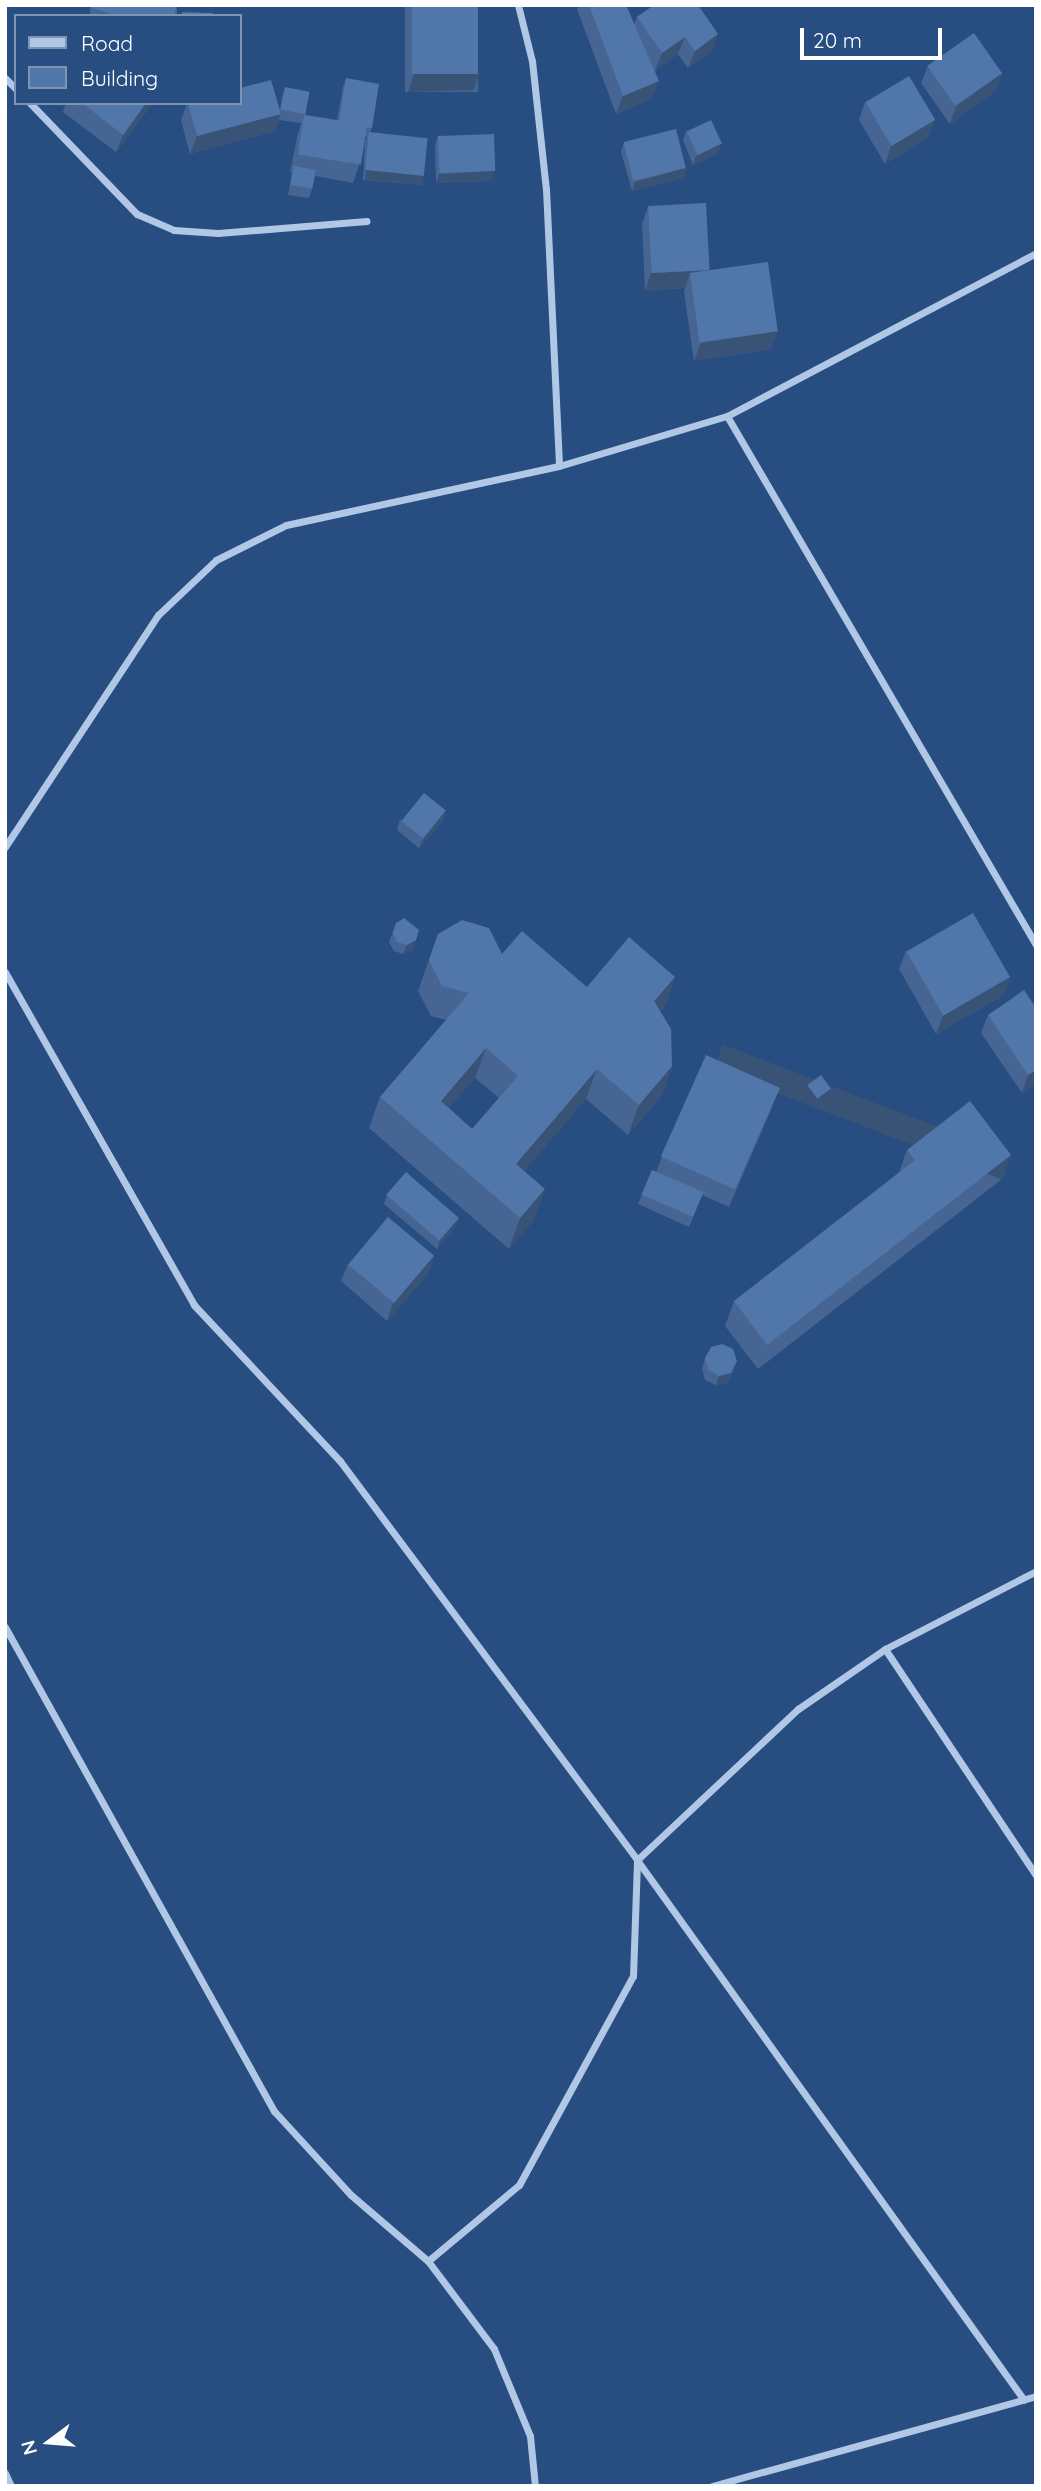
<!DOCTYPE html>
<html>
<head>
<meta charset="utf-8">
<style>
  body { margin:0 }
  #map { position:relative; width:1041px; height:2491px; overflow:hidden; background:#284d81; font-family:Quicksand,sans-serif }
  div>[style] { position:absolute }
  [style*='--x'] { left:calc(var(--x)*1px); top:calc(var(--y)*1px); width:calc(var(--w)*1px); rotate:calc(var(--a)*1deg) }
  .minor>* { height:7px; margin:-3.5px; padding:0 3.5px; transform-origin:3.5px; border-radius:3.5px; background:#b1c7e6 }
  .wall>* { inset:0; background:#466592; transform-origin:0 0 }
  .shaded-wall>* { inset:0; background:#395377; transform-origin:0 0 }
  .building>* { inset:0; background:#5176aa; transform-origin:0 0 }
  span { translate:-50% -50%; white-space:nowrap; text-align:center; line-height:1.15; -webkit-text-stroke:5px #284d81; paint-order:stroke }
  .frame { position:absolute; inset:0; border:7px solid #fff; pointer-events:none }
  .legend { position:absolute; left:14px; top:14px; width:228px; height:91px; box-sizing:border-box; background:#284d81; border:2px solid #7e94b3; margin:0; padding:9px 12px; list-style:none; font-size:21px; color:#fff }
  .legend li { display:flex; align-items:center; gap:14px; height:35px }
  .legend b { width:35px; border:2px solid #7e94b3 }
  .north { position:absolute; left:14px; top:2407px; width:70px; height:70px; -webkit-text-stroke:5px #284d81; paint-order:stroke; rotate:254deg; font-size:19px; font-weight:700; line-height:28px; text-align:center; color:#fff }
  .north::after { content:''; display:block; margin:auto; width:24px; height:32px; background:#fff; clip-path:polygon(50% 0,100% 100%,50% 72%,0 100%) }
  .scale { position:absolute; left:800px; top:28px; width:142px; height:32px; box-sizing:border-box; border:4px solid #fff; border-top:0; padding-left:9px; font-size:21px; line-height:24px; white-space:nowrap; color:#fff; -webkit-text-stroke:5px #284d81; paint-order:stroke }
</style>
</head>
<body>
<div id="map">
  <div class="minor">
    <div style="--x:518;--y:5;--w:58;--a:76"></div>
    <div style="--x:532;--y:61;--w:129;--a:83.8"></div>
    <div style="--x:546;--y:189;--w:277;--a:87.3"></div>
    <div style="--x:5;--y:78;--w:16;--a:45"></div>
    <div style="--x:30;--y:103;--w:154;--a:46.1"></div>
    <div style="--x:137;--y:214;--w:40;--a:23.4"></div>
    <div style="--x:174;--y:230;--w:44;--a:3.9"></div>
    <div style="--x:218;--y:233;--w:149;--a:-4.6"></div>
    <div style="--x:727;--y:416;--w:613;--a:59.71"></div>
    <div style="--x:5;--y:847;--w:278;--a:-56.6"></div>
    <div style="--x:158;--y:615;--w:80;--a:-43.5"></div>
    <div style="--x:216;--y:560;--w:78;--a:-26.6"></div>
    <div style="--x:286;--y:525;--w:279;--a:-12.2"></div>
    <div style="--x:559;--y:466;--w:175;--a:-16.6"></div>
    <div style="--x:727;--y:416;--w:349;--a:-27.8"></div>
    <div style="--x:5;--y:972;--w:383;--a:60.4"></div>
    <div style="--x:194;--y:1305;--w:214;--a:46.9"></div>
    <div style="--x:340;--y:1461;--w:497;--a:53.3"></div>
    <div style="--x:637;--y:1860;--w:664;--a:54.37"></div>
    <div style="--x:5;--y:1627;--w:554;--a:60.94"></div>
    <div style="--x:274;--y:2111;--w:114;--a:47.5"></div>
    <div style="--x:351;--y:2195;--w:101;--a:40.6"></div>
    <div style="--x:428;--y:2261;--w:110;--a:53.1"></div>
    <div style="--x:494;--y:2349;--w:94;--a:67.5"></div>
    <div style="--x:530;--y:2436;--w:50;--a:84.3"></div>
    <div style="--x:885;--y:1649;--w:272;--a:56.3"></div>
    <div style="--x:428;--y:2261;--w:119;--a:-39.9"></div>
    <div style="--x:519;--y:2185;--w:238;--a:-61.4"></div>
    <div style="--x:633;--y:1976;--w:116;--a:-88"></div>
    <div style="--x:637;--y:1860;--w:221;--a:-43.2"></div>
    <div style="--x:798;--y:1709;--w:106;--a:-34.6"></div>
    <div style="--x:885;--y:1649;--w:170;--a:-27.3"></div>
    <div style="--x:5;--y:2473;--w:14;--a:65"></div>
    <div style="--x:712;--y:2486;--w:336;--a:-15.5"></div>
  </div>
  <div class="wall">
    <div style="left:90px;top:5px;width:87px;height:11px"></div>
    <div style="left:405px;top:5px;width:73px;height:87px"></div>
    <div style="clip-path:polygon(579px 5px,626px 5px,634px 25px,637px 17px,654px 5px,712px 52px,688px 68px,678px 54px,655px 71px,651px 65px,652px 99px,616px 114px,577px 9px)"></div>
    <div style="clip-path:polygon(928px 66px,1002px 73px,996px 91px,950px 124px,921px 83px)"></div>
    <div style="clip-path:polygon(346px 78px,372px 128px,370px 132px,424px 175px,421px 185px,363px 180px,365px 141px,367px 137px,365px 137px,359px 165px,353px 183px,315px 176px,312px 189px,309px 198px,288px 195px,292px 172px,290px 172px,298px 133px,301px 123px,279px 120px,274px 131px,190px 154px,181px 120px,187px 103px,240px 103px,280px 110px,282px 97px,285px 87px,306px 115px,337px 120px,343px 87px)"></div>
    <div style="clip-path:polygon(865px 102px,935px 120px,928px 137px,885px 164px,859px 120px)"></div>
    <div style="clip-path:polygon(66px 103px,153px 103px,116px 152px,63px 112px)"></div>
    <div style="clip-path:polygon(686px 131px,718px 154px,693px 165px,683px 140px)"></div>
    <div style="clip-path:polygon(438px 136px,492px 181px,436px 183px,435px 145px)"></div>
    <div style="clip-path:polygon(624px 142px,686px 168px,683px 178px,632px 191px,621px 152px)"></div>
    <div style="clip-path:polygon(648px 207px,710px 271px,778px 331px,771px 349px,694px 361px,684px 292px,685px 288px,645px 291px,642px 224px)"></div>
    <div style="clip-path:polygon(400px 820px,443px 821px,419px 848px,397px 830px)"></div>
    <div style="clip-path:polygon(396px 923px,416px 940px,413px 949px,403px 954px,394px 951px,389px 942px)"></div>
    <div style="clip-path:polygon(evenodd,438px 934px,502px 954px,587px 987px,675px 977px,664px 1008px,660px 1011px,672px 1066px,661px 1097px,628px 1135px,586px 1099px,524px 1171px,534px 1220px,509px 1249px,369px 1128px,380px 1097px,446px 1020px,431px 1016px,418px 991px,438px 934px,475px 1078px,499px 1098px,472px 1129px,449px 1108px,475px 1078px)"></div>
    <div style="clip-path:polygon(906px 951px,1010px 977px,1004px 995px,936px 1034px,899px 969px)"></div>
    <div style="clip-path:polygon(1036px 1008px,1036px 1083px,1022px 1093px,981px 1033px,988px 1015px)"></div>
    <div style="clip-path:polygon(807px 1085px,828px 1098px,813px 1108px,803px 1094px)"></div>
    <div style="clip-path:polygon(773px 1106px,729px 1207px,702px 1195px,689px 1227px,638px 1204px,652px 1170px,656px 1172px,662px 1157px)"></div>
    <div style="clip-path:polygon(907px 1150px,1011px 1155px,1002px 1179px,758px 1369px,725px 1326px,734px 1301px,899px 1173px)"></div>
    <div style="clip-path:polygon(387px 1195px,459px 1218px,455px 1227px,437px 1249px,384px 1204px)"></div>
    <div style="clip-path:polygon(434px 1256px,428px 1274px,387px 1321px,341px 1281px,348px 1264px)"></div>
    <div style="clip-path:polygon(705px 1358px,733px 1371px,728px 1382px,716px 1385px,705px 1380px,702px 1368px)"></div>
  </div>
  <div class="shaded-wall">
    <div style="clip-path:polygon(718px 34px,712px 52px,688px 68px,695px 51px)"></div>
    <div style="clip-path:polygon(685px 37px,678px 54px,655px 71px,662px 53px)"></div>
    <div style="clip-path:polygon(480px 73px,473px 90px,408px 92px,414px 74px)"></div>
    <div style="clip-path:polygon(1002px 73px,996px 91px,950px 124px,956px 106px)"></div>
    <div style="clip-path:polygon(659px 81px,652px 99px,616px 114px,623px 96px)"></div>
    <div style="clip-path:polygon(146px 103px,153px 103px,116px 152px,123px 135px)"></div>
    <div style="clip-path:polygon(281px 114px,274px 131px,190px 154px,197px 136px)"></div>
    <div style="clip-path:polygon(935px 120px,928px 137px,885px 164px,891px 146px)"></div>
    <div style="clip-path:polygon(722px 144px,718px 154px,693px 165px,696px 156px)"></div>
    <div style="clip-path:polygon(686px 168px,683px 178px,632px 191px,635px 182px)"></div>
    <div style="left:366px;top:170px;width:58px;height:10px;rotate:5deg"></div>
    <div style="clip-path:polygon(495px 171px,492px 181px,436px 183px,439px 174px)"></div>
    <div style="clip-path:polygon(710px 270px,704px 287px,690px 274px,685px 288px,645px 291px,651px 273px)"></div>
    <div style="clip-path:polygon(778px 331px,771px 349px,694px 361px,701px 343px)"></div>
    <div style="clip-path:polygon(446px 811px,443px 821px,419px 848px,423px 838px)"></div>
    <div style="clip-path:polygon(416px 940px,413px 949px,403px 954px,407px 945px)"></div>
    <div style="clip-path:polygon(675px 977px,664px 1008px,643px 1031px,654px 1001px)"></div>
    <div style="clip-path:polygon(1010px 977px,1004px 995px,936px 1034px,943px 1016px)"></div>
    <div style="clip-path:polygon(486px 1048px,475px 1078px,430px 1131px,441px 1101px)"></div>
    <div style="clip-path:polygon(672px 1066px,661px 1097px,628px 1135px,639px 1105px)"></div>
    <div style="clip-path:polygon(597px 1069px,586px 1099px,505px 1194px,516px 1164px)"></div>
    <div style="clip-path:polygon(1036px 1070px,1036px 1083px,1022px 1093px,1028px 1075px)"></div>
    <div style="clip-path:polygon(780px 1088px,773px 1106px,729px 1207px,736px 1190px)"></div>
    <div style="clip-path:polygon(831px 1089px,828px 1098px,813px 1108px,817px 1099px)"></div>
    <div style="left:1011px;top:1155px;width:26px;height:309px;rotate:111deg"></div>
    <div style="clip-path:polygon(545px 1189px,534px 1220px,509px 1249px,520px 1218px)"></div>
    <div style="clip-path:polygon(459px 1218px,455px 1227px,437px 1249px,440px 1240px)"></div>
    <div style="clip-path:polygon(434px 1256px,428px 1274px,387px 1321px,393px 1303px)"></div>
    <div style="clip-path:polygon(737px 1361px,728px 1382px,716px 1385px,719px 1376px)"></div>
  </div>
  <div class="building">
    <div style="clip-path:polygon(92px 5px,177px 5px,174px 16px,120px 16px,91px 8px)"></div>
    <div style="left:412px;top:5px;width:66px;height:69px"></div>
    <div style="clip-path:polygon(589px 5px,626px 5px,659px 81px,623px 96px)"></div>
    <div style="clip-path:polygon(654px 5px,698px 5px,718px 34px,695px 51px,685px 37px,662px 53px,637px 17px)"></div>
    <div style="clip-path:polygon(182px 12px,213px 13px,213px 16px,182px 16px)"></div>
    <div style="left:974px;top:33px;width:49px;height:57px;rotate:55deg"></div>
    <div style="left:909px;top:76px;width:51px;height:51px;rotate:59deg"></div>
    <div style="clip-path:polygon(346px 78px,379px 84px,372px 128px,366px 127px,367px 125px,339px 121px)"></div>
    <div style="clip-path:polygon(271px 80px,281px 114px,197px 136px,188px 103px,240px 103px,240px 88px)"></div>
    <div style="left:285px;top:87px;width:25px;height:23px;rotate:11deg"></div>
    <div style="clip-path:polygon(82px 103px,146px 103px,123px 135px)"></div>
    <div style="left:304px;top:115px;width:64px;height:40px;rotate:9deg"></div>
    <div style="left:711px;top:120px;width:26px;height:27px;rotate:65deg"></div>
    <div style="left:676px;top:129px;width:40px;height:54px;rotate:76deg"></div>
    <div style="left:369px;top:132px;width:59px;height:38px;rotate:6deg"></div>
    <div style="left:494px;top:134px;width:37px;height:56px;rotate:88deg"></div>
    <div style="left:294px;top:166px;width:22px;height:19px;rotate:10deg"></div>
    <div style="left:706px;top:203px;width:67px;height:58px;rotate:87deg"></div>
    <div style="left:768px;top:262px;width:70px;height:79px;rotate:82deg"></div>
    <div style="left:424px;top:793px;width:28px;height:36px;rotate:39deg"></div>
    <div style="left:973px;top:913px;width:74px;height:77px;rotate:60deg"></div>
    <div style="clip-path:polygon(404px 918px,419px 930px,416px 940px,407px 945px,397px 942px,393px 933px,396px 923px)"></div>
    <div style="clip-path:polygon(evenodd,462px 920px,489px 928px,502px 954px,522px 931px,587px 987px,629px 937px,675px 977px,654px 1001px,671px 1029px,672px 1066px,639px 1105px,597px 1069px,516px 1164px,545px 1189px,520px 1218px,380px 1097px,469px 993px,442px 986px,429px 960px,438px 934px,462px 920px,486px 1048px,518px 1076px,472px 1129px,441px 1101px,486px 1048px)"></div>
    <div style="clip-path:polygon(1024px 990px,1036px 1008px,1036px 1070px,1028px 1075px,988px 1015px)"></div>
    <div style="left:706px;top:1055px;width:81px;height:111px;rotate:24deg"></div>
    <div style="left:821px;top:1075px;width:17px;height:17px;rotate:54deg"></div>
    <div style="clip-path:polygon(970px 1101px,1011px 1155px,767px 1345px,734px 1301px,915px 1160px,907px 1150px)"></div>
    <div style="left:652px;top:1170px;width:56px;height:27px;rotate:23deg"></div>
    <div style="left:406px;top:1172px;width:70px;height:30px;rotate:41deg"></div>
    <div style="left:388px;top:1217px;width:60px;height:62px;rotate:40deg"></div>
    <div style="clip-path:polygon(722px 1344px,733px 1349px,737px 1361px,731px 1373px,719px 1376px,708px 1370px,705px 1358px,711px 1347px)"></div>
  </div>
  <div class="frame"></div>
  <ul class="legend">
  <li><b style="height:9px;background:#b1c7e6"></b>Road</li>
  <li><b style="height:19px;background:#5176aa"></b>Building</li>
  </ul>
  <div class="north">N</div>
  <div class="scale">20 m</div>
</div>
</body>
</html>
